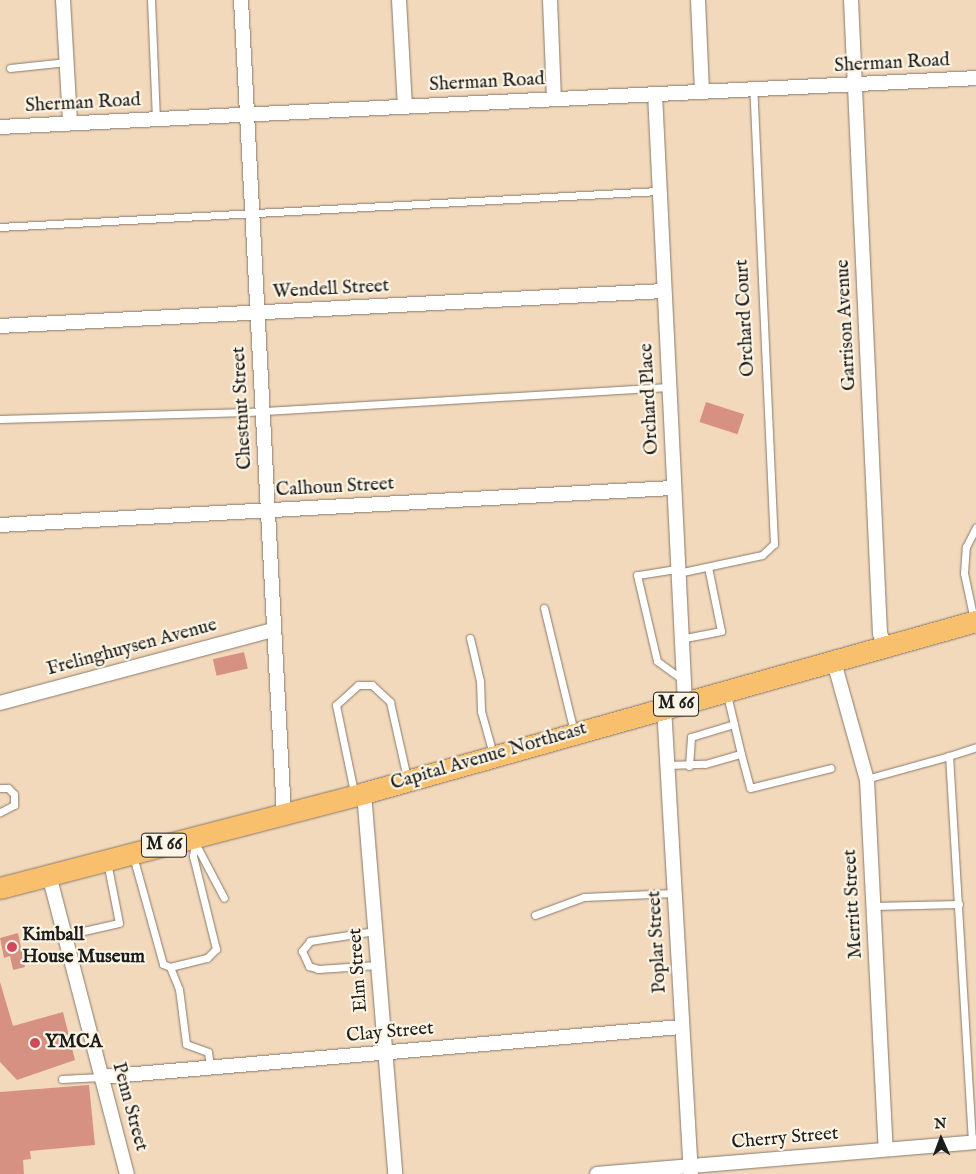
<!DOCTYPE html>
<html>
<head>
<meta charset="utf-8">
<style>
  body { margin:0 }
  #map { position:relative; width:976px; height:1174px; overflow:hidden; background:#f3d9bb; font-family:"IM FELL English",serif }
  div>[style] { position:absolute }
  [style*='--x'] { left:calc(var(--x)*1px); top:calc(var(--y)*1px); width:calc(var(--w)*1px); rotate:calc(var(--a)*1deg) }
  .building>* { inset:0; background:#d79183; transform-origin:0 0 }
  .roads { filter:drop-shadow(0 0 1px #887a6c) drop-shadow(0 0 1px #887a6c) }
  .service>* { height:7px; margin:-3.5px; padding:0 3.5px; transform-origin:3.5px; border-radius:3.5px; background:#fff }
  .minor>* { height:14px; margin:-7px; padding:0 7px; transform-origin:7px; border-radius:7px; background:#fff }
  .primary>* { height:21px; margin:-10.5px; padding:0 10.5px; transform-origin:10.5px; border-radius:10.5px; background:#f8bf6c }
  .dots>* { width:14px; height:14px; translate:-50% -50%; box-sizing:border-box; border:2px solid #fcf5e5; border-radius:50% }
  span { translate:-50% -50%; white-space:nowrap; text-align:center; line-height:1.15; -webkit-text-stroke:4.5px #fcf5e5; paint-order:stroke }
  .shield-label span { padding:1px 4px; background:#fcf5e5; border:1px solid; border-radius:4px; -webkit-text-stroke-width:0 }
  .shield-label { font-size:18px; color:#1c1c1c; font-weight:700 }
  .street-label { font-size:19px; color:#1c1c1c }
  .poi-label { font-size:19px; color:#1c1c1c; font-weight:700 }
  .left { translate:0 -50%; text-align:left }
  .north { position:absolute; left:916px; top:1114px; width:50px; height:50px; -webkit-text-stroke:4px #fcf5e5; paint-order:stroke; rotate:358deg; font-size:14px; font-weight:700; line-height:20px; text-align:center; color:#1c1c1c }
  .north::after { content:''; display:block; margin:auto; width:18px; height:22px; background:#1c1c1c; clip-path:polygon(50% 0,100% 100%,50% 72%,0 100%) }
</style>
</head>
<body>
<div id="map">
  <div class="building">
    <div style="left:706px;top:402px;width:40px;height:21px;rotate:18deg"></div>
    <div style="left:244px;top:652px;width:17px;height:32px;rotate:77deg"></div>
    <div style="clip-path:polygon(18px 933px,25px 967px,13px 970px,10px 956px,4px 958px,0 938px)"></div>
    <div style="clip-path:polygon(0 982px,13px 1026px,63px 1012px,75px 1060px,17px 1080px,0 1062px)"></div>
    <div style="clip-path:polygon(89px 1085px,95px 1145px,30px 1151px,31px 1159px,23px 1160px,24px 1174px,0 1174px,0 1092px)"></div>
  </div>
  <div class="roads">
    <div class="service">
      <div style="--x:151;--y:0;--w:119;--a:87.6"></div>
      <div style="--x:10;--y:68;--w:57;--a:-6"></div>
      <div style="--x:0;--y:227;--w:660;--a:-3.13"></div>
      <div style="--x:0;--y:419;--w:248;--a:-1.6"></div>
      <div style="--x:248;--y:412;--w:421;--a:-3.4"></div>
      <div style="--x:676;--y:569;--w:39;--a:171"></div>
      <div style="--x:637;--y:575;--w:88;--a:76.9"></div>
      <div style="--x:657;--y:661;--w:31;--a:36"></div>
      <div style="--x:678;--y:573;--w:86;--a:-12.1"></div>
      <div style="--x:762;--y:555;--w:16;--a:-43"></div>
      <div style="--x:774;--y:544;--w:454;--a:-92.6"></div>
      <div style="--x:544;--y:608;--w:128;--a:76.4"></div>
      <div style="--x:974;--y:620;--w:48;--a:-102"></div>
      <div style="--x:964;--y:573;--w:26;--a:-86"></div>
      <div style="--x:966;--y:547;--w:22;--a:-63"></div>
      <div style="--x:470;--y:638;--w:44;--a:76.9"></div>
      <div style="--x:480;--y:681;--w:30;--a:88"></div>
      <div style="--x:481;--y:711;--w:45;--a:74.4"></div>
      <div style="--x:680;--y:639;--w:42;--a:-11"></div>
      <div style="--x:721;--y:631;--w:65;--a:-101.5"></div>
      <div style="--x:741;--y:754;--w:35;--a:75"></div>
      <div style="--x:750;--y:788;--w:83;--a:-13.9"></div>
      <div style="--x:667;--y:765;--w:38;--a:-2"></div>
      <div style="--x:705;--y:764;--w:37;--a:-16"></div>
      <div style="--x:741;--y:754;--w:61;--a:-103.3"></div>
      <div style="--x:689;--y:766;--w:29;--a:-86"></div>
      <div style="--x:691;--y:737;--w:45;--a:-16.8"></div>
      <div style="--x:866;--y:779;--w:86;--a:-15.5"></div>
      <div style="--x:0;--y:788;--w:8;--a:0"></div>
      <div style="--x:8;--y:788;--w:8;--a:45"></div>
      <div style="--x:14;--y:794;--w:11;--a:90"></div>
      <div style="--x:14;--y:805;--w:16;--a:153"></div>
      <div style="--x:354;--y:792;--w:89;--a:-101.7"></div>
      <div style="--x:336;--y:705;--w:30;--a:-42"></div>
      <div style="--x:358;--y:685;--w:14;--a:0"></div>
      <div style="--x:372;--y:685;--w:25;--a:43"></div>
      <div style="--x:390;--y:702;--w:78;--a:77.4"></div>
      <div style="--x:194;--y:841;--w:64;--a:62.2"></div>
      <div style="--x:133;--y:856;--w:112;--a:74.5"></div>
      <div style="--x:163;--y:964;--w:8;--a:23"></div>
      <div style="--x:170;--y:967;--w:38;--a:-14"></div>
      <div style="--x:207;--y:958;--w:13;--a:-45"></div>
      <div style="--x:216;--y:949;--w:96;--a:-103.9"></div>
      <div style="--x:193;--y:856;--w:12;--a:-81"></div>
      <div style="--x:873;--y:906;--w:86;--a:-1.3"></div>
      <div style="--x:535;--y:915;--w:52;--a:-20.2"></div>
      <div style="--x:584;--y:897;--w:90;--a:-2.5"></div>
      <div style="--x:375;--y:931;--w:66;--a:171.3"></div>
      <div style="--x:310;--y:941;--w:13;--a:129"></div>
      <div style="--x:302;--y:951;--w:17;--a:65"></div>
      <div style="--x:309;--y:966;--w:9;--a:18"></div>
      <div style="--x:318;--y:969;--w:60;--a:-3.8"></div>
      <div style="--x:66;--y:935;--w:54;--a:-12.8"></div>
      <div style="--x:119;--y:923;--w:62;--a:-101.1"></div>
      <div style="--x:170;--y:967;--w:24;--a:68"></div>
      <div style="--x:179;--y:989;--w:55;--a:82.7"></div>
      <div style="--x:186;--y:1044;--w:23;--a:20"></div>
      <div style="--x:208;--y:1052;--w:15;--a:82"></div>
      <div style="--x:62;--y:1079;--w:39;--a:-3"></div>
      <div style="--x:972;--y:1142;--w:387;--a:-93.4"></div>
      <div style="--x:949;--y:756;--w:28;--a:-18"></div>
    </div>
    <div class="minor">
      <div style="--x:63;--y:0;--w:123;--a:86.7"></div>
      <div style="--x:241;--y:0;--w:815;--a:86.98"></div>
      <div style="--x:399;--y:0;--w:106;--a:86.8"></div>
      <div style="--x:550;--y:0;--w:99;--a:87.7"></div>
      <div style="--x:698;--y:0;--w:92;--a:87.5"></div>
      <div style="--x:851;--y:0;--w:634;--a:87.38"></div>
      <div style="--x:880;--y:633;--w:16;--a:72"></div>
      <div style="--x:655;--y:94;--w:609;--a:87.18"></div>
      <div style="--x:0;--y:127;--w:977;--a:-2.87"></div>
      <div style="--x:0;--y:326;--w:665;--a:-3.02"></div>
      <div style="--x:0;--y:525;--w:674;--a:-3.15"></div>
      <div style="--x:834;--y:662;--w:123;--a:74.4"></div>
      <div style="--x:867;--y:780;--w:369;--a:87.1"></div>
      <div style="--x:0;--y:703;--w:283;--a:-15"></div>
      <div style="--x:664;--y:707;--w:468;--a:86.7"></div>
      <div style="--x:364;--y:793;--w:382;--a:85.3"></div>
      <div style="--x:49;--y:875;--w:309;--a:75.4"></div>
      <div style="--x:101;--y:1077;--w:582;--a:-4.93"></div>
      <div style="--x:597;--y:1174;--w:380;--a:-4.8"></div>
    </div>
    <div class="primary">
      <div style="--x:0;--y:888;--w:376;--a:-14.6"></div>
      <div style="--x:364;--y:793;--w:636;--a:-15.7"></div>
    </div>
  </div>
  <div class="dots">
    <div style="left:12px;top:947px;background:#d1495b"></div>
    <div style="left:35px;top:1043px;background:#d1495b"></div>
  </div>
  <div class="shield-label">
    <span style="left:676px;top:704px">M 66</span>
    <span style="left:164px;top:845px">M 66</span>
  </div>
  <div class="street-label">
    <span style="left:892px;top:64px;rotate:-3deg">Sherman Road</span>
    <span style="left:487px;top:83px;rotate:-3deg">Sherman Road</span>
    <span style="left:83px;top:104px;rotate:-3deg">Sherman Road</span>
    <span style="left:331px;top:290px;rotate:-3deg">Wendell Street</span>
    <span style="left:746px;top:318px;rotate:-93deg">Orchard Court</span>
    <span style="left:847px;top:325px;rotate:-93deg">Garrison Avenue</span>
    <span style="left:650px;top:399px;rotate:-93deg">Orchard Place</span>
    <span style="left:243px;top:408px;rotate:-93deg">Chestnut Street</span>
    <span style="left:335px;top:488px;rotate:-3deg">Calhoun Street</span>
    <span style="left:132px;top:648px;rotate:-15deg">Frelinghuysen Avenue</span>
    <span style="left:489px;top:757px;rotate:-16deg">Capital Avenue Northeast</span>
    <span style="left:854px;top:904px;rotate:-93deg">Merritt Street</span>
    <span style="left:658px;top:942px;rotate:-93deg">Poplar Street</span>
    <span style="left:359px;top:970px;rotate:-94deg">Elm Street</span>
    <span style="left:390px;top:1033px;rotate:-5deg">Clay Street</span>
    <span style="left:129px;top:1107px;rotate:75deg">Penn Street</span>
    <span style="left:785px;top:1139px;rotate:-5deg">Cherry Street</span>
  </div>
  <div class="poi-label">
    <span class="left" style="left:22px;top:947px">Kimball<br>House Museum</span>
    <span class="left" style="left:45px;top:1043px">YMCA</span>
  </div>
  <div class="north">N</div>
</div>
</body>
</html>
